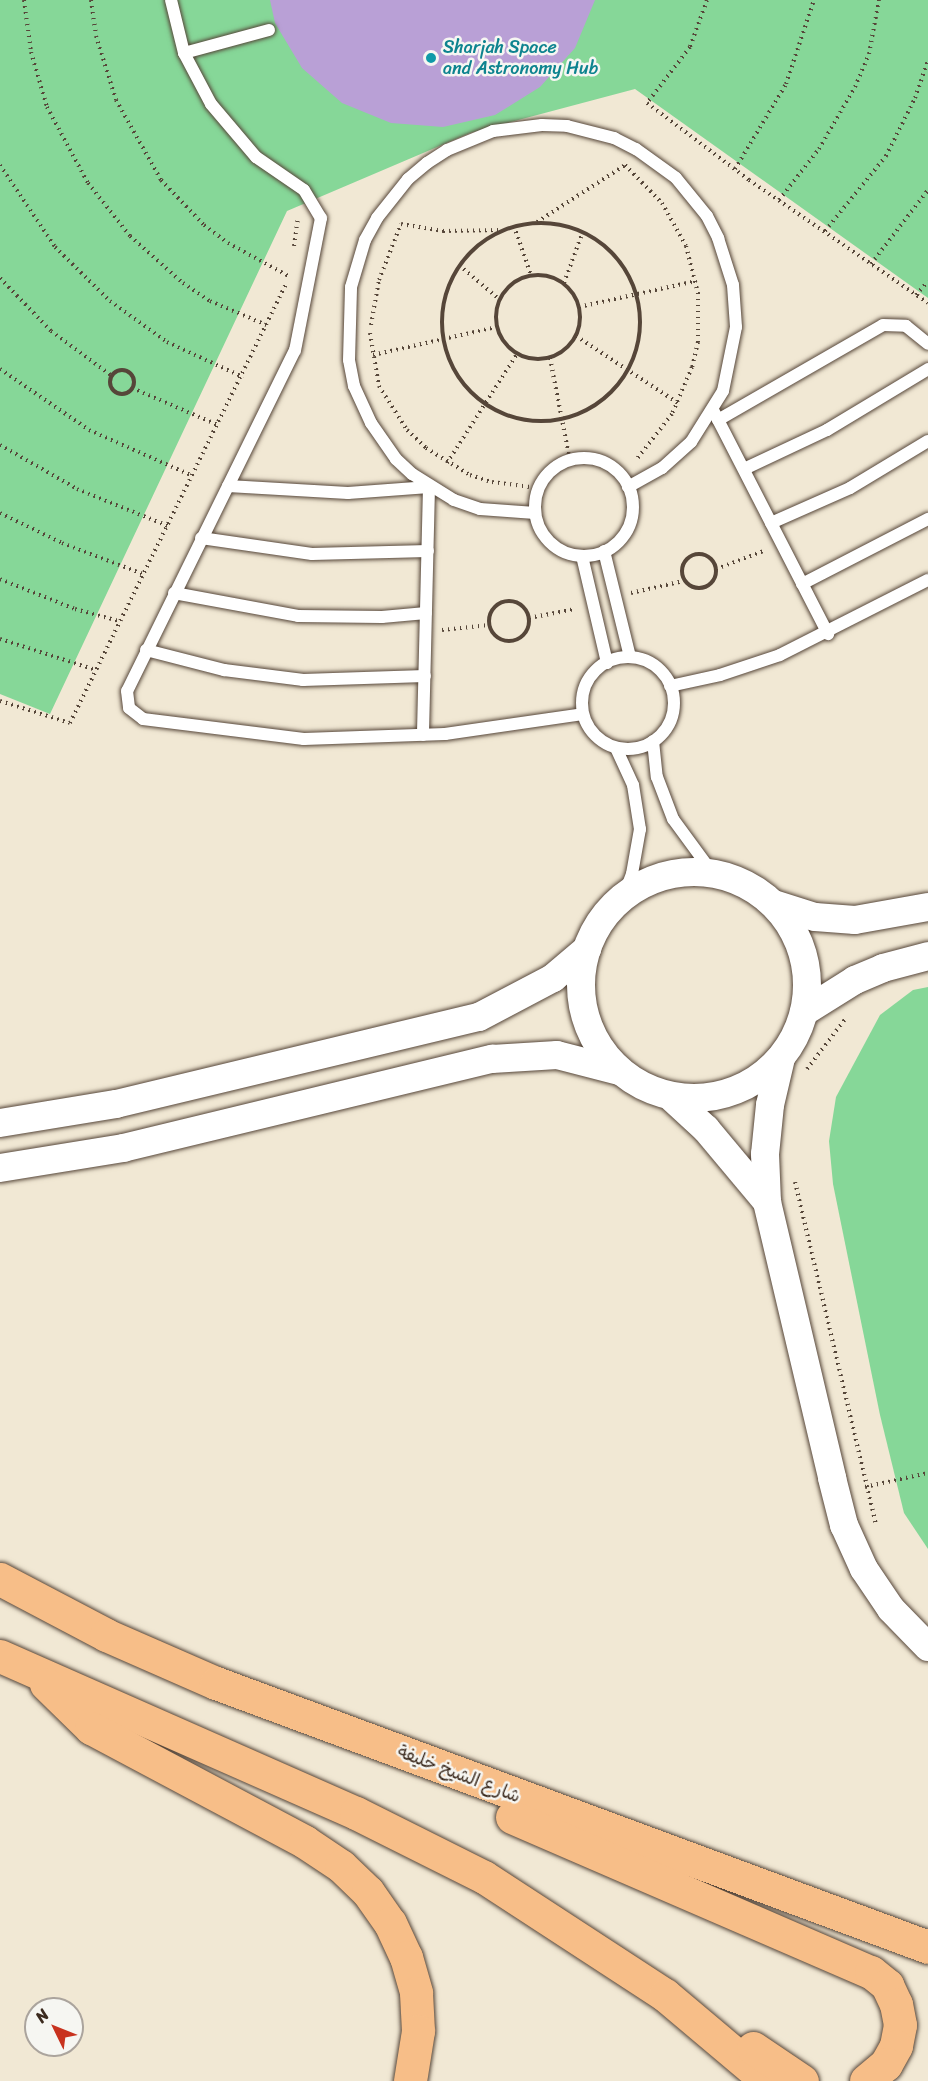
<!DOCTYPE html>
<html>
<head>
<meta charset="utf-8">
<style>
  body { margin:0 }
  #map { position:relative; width:928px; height:2081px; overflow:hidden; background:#f1e8d4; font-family:Sriracha,"Playpen Sans Arabic",sans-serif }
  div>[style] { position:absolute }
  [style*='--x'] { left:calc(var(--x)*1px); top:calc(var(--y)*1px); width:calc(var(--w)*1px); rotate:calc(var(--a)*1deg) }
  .green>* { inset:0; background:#86d798 }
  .building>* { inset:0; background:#b9a0d6 }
  .path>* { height:4px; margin-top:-2px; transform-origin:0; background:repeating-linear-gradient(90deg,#564639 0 1.5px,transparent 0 6px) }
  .path>.ring { margin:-2px; padding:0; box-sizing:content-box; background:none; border:4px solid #564639; border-radius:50% }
  .roads { filter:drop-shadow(0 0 2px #564639) drop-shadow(0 0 2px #564639) }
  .service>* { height:12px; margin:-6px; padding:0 6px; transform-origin:6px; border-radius:6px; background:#fff }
  .service>.ring { margin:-6px; padding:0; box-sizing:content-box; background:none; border:12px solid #fff; border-radius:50% }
  .tertiary>* { height:28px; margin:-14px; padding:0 14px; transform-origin:14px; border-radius:14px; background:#fff }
  .tertiary>.ring { margin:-14px; padding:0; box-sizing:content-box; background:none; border:28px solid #fff; border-radius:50% }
  .trunk>* { height:33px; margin:-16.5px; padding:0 16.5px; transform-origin:16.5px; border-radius:16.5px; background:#f7be88 }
  .dots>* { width:16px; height:16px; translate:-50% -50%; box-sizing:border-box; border:3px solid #f6f6f2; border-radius:50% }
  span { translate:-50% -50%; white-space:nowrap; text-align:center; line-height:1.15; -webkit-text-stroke:5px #f6f6f2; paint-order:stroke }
  .culture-label { font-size:18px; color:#0d838f }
  .left { translate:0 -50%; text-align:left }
  .street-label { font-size:18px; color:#3b2a1e }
  .north { position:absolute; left:24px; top:1997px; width:60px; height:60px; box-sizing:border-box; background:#f6f6f2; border:2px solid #aba49d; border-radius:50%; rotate:313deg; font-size:16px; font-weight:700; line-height:24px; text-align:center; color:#3b2a1e }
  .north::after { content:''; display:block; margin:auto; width:21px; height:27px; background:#c8321e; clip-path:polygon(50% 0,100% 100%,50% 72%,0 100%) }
</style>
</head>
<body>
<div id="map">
  <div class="green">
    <div style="clip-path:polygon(0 0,928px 0,928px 298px,635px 89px,470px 133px,287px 211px,50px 714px,0 694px)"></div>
    <div style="clip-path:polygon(928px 987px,928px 1549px,904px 1513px,880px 1415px,833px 1184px,829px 1141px,836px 1097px,880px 1015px,913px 990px)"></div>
  </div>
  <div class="building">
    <div style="clip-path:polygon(270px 0,595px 0,575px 48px,540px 87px,495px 115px,443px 127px,391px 123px,342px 103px,302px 68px,275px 23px)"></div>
  </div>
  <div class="path">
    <div style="--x:24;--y:0;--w:52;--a:82.3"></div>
    <div style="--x:31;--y:52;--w:57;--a:73.8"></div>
    <div style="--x:47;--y:107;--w:86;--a:61.7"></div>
    <div style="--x:88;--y:183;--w:68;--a:51.6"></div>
    <div style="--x:130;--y:236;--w:71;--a:41.6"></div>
    <div style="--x:183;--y:283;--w:32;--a:34"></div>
    <div style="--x:210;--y:301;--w:64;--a:23"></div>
    <div style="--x:91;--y:0;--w:36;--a:82"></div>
    <div style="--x:96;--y:36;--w:67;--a:72.6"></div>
    <div style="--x:116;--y:100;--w:92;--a:60.6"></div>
    <div style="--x:161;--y:180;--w:62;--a:46.3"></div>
    <div style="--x:204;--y:225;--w:30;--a:37"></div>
    <div style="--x:228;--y:243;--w:71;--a:28.7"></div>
    <div style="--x:707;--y:0;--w:50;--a:109.9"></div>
    <div style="--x:690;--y:47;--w:71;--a:127.5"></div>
    <div style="--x:647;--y:103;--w:128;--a:37"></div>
    <div style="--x:749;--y:180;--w:217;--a:34.5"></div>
    <div style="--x:0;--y:165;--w:99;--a:56.1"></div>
    <div style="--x:55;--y:247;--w:77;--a:44.5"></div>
    <div style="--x:110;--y:301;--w:70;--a:35.7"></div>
    <div style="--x:167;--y:342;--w:84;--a:24.7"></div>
    <div style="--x:735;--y:169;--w:99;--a:-59"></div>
    <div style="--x:786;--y:84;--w:89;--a:-71.6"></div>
    <div style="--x:779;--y:200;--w:65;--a:-51.9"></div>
    <div style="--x:819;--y:149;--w:72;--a:-59.9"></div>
    <div style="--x:855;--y:87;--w:36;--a:-67"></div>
    <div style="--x:869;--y:54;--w:55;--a:-79.5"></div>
    <div style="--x:537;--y:222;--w:105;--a:-32.9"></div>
    <div style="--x:625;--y:165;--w:53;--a:45.8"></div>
    <div style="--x:662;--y:203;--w:49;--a:60.8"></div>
    <div style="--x:686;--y:246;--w:49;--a:75.7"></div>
    <div style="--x:698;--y:293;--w:49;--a:90"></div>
    <div style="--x:698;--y:342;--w:26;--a:103"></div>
    <div style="--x:692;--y:367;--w:51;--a:113.1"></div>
    <div style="--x:672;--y:414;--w:58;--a:128"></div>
    <div class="ring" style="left:442px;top:223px;width:194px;height:194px"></div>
    <div style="--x:514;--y:226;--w:52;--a:70.9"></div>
    <div style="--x:825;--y:231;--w:97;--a:-50.9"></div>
    <div style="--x:886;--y:156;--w:65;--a:-63.4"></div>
    <div style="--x:915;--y:98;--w:39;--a:-71"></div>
    <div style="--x:294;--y:246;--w:28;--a:-82"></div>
    <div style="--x:871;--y:264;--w:93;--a:-52.4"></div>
    <div style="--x:459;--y:265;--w:52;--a:40.4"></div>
    <div class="ring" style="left:496px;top:275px;width:80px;height:80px"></div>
    <div style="--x:0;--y:278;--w:74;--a:46.1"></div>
    <div style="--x:51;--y:331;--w:76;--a:36.4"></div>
    <div style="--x:564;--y:283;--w:55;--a:-69.9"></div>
    <div style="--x:916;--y:295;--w:18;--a:-49"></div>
    <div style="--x:579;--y:307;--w:120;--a:-12.5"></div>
    <div style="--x:371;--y:325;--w:46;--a:-79.9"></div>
    <div style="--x:379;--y:280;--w:60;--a:-68.6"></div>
    <div style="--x:401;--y:224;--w:43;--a:9.5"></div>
    <div style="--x:443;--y:231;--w:57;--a:-1"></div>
    <div style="--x:370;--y:333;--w:54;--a:80.4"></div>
    <div style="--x:379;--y:386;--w:52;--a:57.5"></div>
    <div style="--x:407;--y:430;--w:26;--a:43"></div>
    <div style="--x:426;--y:448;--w:52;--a:31.5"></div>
    <div style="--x:470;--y:475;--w:23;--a:18"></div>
    <div style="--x:492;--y:482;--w:46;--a:7.4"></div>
    <div style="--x:576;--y:336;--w:122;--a:33.3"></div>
    <div style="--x:373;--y:355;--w:126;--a:-12.8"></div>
    <div style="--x:550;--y:358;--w:105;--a:79"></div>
    <div style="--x:0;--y:369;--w:108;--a:34.4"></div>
    <div style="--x:89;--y:430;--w:114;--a:23.9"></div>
    <div class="ring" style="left:110px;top:370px;width:20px;height:20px"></div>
    <div style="--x:132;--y:388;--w:94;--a:23.3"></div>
    <div style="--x:0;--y:445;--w:89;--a:29.7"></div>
    <div style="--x:77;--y:489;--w:98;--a:22.1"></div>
    <div style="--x:447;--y:463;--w:130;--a:-57.3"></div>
    <div style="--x:0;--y:513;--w:69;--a:25.8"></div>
    <div style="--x:62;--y:543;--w:87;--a:20.9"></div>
    <div class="ring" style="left:682px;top:554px;width:30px;height:30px"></div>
    <div style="--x:716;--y:569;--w:53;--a:-20.8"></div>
    <div style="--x:0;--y:579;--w:81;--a:21.8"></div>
    <div style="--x:75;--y:609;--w:46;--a:15.3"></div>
    <div style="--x:631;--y:593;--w:54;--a:-12.8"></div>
    <div class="ring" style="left:489px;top:601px;width:36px;height:36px"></div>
    <div style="--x:529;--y:618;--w:47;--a:-11.1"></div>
    <div style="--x:442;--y:630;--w:47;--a:-6.1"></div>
    <div style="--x:0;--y:639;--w:101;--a:17.9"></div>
    <div style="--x:0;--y:701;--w:73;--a:17.4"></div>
    <div style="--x:70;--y:723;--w:491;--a:-63.8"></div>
    <div style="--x:807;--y:1069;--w:64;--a:-52.6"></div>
    <div style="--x:795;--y:1182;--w:352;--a:76.7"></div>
    <div style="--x:865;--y:1487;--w:65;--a:-12.5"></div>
  </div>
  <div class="roads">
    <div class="service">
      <div style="--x:171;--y:0;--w:55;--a:76.2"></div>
      <div style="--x:184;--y:53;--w:58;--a:62.1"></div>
      <div style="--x:211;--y:104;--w:70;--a:49.7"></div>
      <div style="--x:256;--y:157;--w:58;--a:34.5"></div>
      <div style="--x:304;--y:190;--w:33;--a:59"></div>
      <div style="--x:321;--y:218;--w:135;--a:101.1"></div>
      <div style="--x:295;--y:350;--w:380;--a:116.2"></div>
      <div style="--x:127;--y:691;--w:17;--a:83"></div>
      <div style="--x:129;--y:708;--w:18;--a:38"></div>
      <div style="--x:143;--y:719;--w:162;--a:7.1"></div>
      <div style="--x:304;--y:739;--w:141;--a:-2"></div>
      <div style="--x:445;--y:734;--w:139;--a:-8.2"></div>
      <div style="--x:184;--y:53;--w:88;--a:-15.1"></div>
      <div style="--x:713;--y:410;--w:252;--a:62.8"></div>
      <div style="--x:718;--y:420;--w:190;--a:-29.9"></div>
      <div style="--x:883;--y:325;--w:23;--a:2"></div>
      <div style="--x:906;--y:326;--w:28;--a:39"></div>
      <div class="ring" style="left:535px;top:458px;width:86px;height:86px"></div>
      <div style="--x:744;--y:469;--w:92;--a:-25.2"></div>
      <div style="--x:827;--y:430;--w:118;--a:-31.1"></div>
      <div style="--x:228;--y:486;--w:120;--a:3.3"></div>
      <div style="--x:348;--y:493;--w:81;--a:-4.2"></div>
      <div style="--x:429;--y:487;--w:248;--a:91.4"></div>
      <div style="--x:535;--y:513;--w:55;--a:-175.8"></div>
      <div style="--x:480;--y:509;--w:28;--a:-161"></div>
      <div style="--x:454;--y:500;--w:49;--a:-148.2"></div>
      <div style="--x:412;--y:474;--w:22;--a:-137"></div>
      <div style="--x:396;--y:459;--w:44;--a:-124.8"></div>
      <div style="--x:371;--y:423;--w:41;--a:-114.7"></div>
      <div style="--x:354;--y:386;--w:26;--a:-101"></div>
      <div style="--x:349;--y:360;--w:73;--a:-88.4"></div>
      <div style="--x:351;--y:287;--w:49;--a:-73.4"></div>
      <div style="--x:365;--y:240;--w:25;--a:-61"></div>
      <div style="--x:377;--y:218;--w:50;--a:-51.5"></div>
      <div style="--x:408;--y:179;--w:25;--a:-40"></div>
      <div style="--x:427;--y:163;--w:24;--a:-33"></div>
      <div style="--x:447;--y:150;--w:50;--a:-22.4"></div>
      <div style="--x:493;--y:131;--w:49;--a:-7"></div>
      <div style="--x:542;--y:125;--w:25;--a:2"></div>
      <div style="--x:567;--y:126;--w:49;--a:14.3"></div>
      <div style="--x:614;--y:138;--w:25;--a:27"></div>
      <div style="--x:636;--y:149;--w:49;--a:35.9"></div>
      <div style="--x:676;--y:178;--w:49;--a:50.8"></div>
      <div style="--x:707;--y:216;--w:25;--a:63"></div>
      <div style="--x:718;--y:238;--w:49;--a:72.3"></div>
      <div style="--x:733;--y:285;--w:42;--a:85.9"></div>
      <div style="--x:736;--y:327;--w:65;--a:101.5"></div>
      <div style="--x:723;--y:391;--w:60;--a:122.1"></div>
      <div style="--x:691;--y:442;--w:39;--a:138"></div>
      <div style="--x:662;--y:468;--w:39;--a:151"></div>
      <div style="--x:771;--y:523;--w:86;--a:-23.9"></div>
      <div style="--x:850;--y:488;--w:91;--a:-31.1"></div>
      <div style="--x:201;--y:538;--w:112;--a:8.2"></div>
      <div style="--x:312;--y:554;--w:116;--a:-1.5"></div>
      <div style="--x:604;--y:551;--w:109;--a:76.2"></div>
      <div style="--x:582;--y:556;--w:110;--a:76.8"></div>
      <div style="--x:802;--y:584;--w:142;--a:-27.3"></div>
      <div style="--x:174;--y:593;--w:126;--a:10.5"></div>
      <div style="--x:298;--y:616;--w:84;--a:0.7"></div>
      <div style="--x:382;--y:617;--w:44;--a:-5.2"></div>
      <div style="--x:146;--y:650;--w:81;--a:14.4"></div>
      <div style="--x:224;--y:670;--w:80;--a:7.2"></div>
      <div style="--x:303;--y:680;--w:122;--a:-1.9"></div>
      <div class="ring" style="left:582px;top:657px;width:80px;height:80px"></div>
      <div style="--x:670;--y:686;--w:51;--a:-12.4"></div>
      <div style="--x:720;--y:675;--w:63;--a:-18.4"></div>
      <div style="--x:780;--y:655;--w:166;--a:-26.9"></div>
      <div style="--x:653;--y:741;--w:36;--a:84"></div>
      <div style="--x:657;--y:777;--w:45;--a:69.1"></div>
      <div style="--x:673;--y:819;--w:66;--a:53.7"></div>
      <div style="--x:616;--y:748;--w:41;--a:65.3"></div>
      <div style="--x:633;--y:785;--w:45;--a:81"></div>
      <div style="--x:640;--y:829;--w:46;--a:100.1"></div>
      <div style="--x:632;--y:874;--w:22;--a:111"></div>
    </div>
    <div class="tertiary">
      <div class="ring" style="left:581px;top:872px;width:198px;height:198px"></div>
      <div style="--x:774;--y:904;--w:43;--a:17.6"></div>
      <div style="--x:815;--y:917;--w:40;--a:4.3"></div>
      <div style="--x:855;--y:920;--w:74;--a:-10.1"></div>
      <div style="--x:804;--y:1012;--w:60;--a:-32.1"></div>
      <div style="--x:855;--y:980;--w:30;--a:-23"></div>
      <div style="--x:883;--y:968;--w:47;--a:-14.9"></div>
      <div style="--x:781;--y:1058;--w:48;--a:103.2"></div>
      <div style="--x:770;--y:1105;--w:49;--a:95.8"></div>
      <div style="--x:765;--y:1154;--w:48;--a:87.6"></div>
      <div style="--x:767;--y:1202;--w:284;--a:76.7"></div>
      <div style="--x:832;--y:1478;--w:49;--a:75.7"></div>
      <div style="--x:844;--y:1525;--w:48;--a:65.6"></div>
      <div style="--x:864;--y:1569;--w:48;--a:56"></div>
      <div style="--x:891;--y:1609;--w:53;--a:45.8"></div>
      <div style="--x:670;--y:1096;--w:49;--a:42.5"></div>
      <div style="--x:706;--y:1129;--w:95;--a:50.1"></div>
      <div style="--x:0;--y:1123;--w:118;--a:-9.3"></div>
      <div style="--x:116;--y:1104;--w:373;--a:-13.5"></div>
      <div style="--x:479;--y:1017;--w:84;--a:-27.8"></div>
      <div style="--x:553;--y:978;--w:45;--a:-40.5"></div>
      <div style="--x:0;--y:1168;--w:125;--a:-9.2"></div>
      <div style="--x:123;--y:1148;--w:380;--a:-13.6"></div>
      <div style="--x:492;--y:1059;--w:65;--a:-3.5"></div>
      <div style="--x:557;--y:1055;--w:64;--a:14.5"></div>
    </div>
    <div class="trunk">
      <div style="--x:0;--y:1579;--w:120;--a:27.8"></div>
      <div style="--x:106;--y:1635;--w:120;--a:23.6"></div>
      <div style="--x:216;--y:1683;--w:759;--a:20.34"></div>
      <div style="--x:0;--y:1656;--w:389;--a:23.8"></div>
      <div style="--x:356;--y:1813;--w:143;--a:26.6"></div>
      <div style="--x:484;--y:1877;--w:216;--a:33.1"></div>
      <div style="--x:665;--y:1995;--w:133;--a:40.1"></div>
      <div style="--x:46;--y:1684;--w:63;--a:44.4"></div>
      <div style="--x:91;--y:1728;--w:242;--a:28"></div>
      <div style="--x:305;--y:1842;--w:43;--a:33.7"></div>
      <div style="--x:341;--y:1866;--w:37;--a:44"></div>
      <div style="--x:368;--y:1892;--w:38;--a:55"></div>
      <div style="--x:390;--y:1923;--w:38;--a:65"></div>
      <div style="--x:406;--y:1957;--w:37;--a:74"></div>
      <div style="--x:416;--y:1993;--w:38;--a:87"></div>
      <div style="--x:418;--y:2031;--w:51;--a:99.1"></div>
      <div style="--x:512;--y:1817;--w:391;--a:23.4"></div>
      <div style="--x:871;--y:1972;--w:21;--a:39"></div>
      <div style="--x:887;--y:1985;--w:21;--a:65"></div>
      <div style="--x:896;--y:2004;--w:21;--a:79"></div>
      <div style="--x:900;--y:2025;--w:21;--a:101"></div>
      <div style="--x:896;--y:2046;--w:21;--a:119"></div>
      <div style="--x:886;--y:2064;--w:26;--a:140"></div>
      <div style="--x:753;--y:2048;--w:59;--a:34"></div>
    </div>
  </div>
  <div class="dots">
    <div style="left:431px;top:58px;background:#0f9aa8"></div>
  </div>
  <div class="culture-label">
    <span class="left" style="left:443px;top:58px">Sharjah Space<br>and Astronomy Hub</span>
  </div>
  <div class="street-label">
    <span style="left:459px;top:1774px;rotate:21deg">شارع الشيخ خليفة</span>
  </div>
  <div class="north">N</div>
</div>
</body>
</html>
